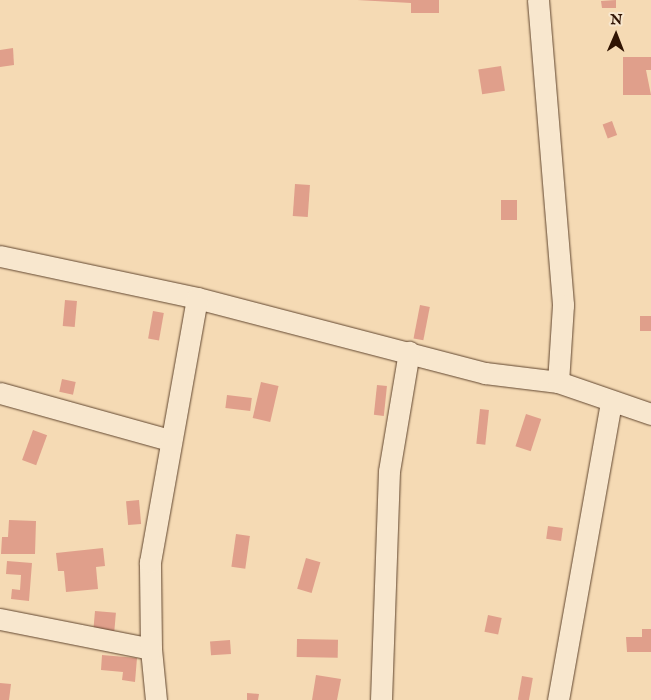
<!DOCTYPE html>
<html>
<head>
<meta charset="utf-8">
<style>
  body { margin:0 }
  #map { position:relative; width:651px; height:700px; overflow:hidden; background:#f5dab4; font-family:"IM FELL English",serif }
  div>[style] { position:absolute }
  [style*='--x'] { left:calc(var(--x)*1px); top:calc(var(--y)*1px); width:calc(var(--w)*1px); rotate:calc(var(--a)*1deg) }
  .building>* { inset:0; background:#e09f8b; transform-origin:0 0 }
  .roads { filter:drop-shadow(0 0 1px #61462f) drop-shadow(0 0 1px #61462f) }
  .minor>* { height:21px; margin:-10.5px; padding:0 10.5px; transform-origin:10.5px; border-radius:10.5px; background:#f8e7ce }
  span { translate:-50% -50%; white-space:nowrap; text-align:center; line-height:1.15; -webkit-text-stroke:5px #f8e7ce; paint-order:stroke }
  .north { position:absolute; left:591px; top:10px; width:50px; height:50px; -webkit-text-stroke:4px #f8e7ce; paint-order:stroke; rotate:1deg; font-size:14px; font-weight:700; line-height:20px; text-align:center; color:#301403 }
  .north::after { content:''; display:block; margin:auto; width:18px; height:22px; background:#301403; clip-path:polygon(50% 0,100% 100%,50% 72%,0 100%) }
</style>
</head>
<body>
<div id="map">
  <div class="building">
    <div style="clip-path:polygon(357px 0,439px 0,439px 13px,411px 13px,411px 3px)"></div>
    <div style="clip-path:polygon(616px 0,616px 8px,602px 8px,601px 1px)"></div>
    <div style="clip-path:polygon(13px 48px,14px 65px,0 67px,0 50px)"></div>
    <div style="clip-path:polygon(623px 57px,651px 57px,651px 70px,646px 70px,651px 95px,623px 95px)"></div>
    <div style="left:501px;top:66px;width:25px;height:23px;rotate:81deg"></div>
    <div style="left:612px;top:121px;width:15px;height:10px;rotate:70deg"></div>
    <div style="left:295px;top:184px;width:15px;height:32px;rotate:4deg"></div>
    <div style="left:517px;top:200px;width:20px;height:16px;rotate:90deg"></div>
    <div style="left:65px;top:300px;width:12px;height:26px;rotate:5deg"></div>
    <div style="left:420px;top:305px;width:10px;height:34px;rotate:11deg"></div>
    <div style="left:153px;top:311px;width:11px;height:28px;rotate:10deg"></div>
    <div style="left:651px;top:316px;width:15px;height:11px;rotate:90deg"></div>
    <div style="left:62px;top:379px;width:14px;height:13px;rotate:12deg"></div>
    <div style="left:261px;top:382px;width:18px;height:37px;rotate:13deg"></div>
    <div style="left:377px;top:385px;width:10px;height:30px;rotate:6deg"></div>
    <div style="left:227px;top:395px;width:25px;height:13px;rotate:7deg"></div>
    <div style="left:480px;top:409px;width:9px;height:35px;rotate:6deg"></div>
    <div style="left:526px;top:414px;width:16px;height:34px;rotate:18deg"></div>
    <div style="left:33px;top:430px;width:15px;height:32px;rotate:20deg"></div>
    <div style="left:139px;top:500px;width:24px;height:13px;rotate:85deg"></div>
    <div style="clip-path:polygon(9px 520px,36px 521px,35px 554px,1px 554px,2px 537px,8px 537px)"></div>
    <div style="left:548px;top:526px;width:15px;height:13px;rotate:8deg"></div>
    <div style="left:236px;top:534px;width:14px;height:33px;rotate:8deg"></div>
    <div style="clip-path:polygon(103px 548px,105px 566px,96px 567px,98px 589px,66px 592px,64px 571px,58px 571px,56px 553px)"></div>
    <div style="left:306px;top:558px;width:15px;height:32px;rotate:16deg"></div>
    <div style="clip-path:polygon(7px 561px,32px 563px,29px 601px,11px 599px,12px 589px,20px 590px,21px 575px,6px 574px)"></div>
    <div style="left:95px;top:611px;width:21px;height:20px;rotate:5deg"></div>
    <div style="left:488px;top:615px;width:14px;height:17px;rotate:12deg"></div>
    <div style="clip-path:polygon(642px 629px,651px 629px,651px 652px,627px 652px,626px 637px,642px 637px)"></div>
    <div style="left:297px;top:639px;width:41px;height:18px;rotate:1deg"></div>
    <div style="left:230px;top:640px;width:14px;height:20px;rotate:86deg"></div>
    <div style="clip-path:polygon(102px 655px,137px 658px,135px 682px,122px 680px,123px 672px,101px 670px)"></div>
    <div style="clip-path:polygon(316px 675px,341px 679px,337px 700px,312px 700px)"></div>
    <div style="left:522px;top:676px;width:11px;height:24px;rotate:10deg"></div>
    <div style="clip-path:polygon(0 683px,11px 684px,9px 700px,0 700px)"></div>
    <div style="clip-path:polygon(247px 693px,259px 694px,258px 700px,247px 700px)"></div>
  </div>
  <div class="roads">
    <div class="minor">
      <div style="--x:538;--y:0;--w:306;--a:85.3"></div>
      <div style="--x:563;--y:305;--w:77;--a:93.7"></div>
      <div style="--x:0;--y:256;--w:201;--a:12"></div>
      <div style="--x:197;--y:298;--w:298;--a:14.6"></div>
      <div style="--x:485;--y:373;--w:74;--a:7"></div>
      <div style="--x:558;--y:382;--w:98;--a:19"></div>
      <div style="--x:0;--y:393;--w:176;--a:15.5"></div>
      <div style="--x:0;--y:619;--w:154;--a:11.2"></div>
      <div style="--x:156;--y:700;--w:51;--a:-95.6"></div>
      <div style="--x:151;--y:649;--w:87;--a:-90.7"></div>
      <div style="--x:150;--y:562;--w:268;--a:-79.9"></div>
      <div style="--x:381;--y:700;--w:229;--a:-88"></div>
      <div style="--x:389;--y:471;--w:121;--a:-80.5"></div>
      <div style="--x:558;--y:700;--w:303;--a:-79.9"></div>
    </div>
  </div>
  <div class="north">N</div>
</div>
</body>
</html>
